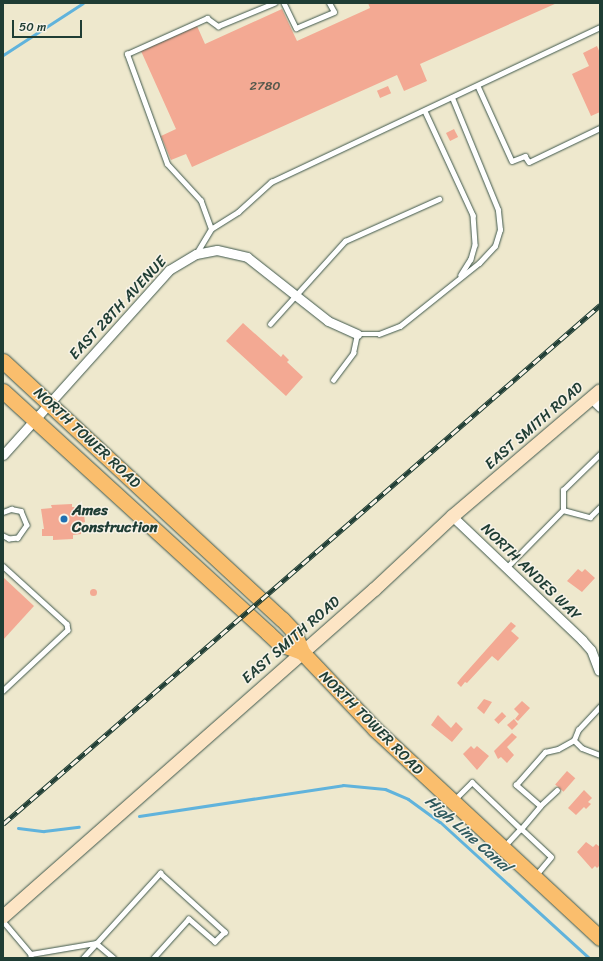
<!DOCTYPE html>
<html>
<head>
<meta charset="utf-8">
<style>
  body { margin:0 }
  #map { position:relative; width:603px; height:961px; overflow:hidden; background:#eee8cd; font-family:Sriracha,sans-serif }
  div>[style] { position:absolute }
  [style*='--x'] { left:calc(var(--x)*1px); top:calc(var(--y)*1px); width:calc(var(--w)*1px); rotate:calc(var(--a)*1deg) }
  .stream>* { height:3px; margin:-1.5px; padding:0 1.5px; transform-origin:1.5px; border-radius:1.5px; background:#60b3dc }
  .building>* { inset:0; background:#f3a993; transform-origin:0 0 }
  .round { border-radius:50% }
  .roads { filter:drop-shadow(0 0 1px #3e574b) drop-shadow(0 0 1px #3e574b) }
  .lane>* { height:4.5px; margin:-2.25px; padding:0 2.25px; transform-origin:2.25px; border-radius:2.25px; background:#fff }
  .street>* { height:9px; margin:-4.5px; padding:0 4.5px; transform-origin:4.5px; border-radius:4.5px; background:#fff }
  .secondary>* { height:13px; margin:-6.5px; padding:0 6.5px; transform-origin:6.5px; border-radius:6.5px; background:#fde5c5 }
  .primary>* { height:15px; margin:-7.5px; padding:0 7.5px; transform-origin:7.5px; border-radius:7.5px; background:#fabe6d }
  .rail>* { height:4.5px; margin-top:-2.25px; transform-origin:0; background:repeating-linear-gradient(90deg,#f7f3e8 0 9px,#1f3d34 0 18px); box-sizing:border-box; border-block:1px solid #1f3d34 }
  .dots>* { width:11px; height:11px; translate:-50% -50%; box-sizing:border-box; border:2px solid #f7f3e8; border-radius:50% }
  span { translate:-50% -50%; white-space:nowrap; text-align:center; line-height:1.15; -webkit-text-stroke:3px #f7f3e8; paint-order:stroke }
  .number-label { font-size:13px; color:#54584c }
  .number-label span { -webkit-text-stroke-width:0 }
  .street-label { font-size:15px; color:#1f3d34 }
  .poi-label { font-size:15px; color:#1f3d34; font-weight:700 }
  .left { translate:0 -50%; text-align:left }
  .water-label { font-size:16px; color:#2f5a5e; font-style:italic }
  .frame { position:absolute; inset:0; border:4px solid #1f3d34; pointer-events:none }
  .scale { position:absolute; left:12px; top:20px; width:70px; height:18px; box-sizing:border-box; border:2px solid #1f3d34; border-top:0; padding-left:5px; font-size:12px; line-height:14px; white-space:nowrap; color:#1f3d34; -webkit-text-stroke:3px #f7f3e8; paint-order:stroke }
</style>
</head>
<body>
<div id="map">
  <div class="stream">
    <div style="--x:3;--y:55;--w:95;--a:-33"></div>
    <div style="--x:139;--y:816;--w:206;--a:-8.6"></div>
    <div style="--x:343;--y:785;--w:42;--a:5.4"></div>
    <div style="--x:385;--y:789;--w:25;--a:23"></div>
    <div style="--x:408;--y:799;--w:39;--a:36"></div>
    <div style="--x:440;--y:822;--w:202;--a:42.4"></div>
    <div style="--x:18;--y:828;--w:26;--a:7"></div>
    <div style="--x:44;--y:831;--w:35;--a:-7"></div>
  </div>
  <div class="building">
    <div style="clip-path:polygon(368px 3px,557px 3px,420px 64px,427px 81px,404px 91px,397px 75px,192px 167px,186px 154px,171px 160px,161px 136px,176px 129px,141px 51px,197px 26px,205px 44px,282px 9px,297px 41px,370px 8px)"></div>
    <div style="clip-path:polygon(597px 46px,600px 53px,600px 112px,591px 116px,572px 74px,589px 66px,583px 53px)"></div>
    <div style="left:388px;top:86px;width:8px;height:12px;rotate:67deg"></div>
    <div style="left:454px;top:129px;width:9px;height:9px;rotate:63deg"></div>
    <div style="clip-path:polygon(243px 323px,281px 357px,283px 354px,289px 360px,287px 362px,303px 377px,286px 396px,226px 341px)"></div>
    <div style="clip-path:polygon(72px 504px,72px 507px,80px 507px,80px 514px,84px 514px,85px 522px,81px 523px,81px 534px,73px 535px,73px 539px,53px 540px,53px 536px,42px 536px,42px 529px,44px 529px,41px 509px,52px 508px,51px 505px)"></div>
    <div style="clip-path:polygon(578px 569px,582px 572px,585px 569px,595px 578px,582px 592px,567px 581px)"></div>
    <div style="clip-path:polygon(3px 577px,34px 606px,3px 640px)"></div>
    <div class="round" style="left:89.5px;top:588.5px;width:7px;height:7px"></div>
    <div style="clip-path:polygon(511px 622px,516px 626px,511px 631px,519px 638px,498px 661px,492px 656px,467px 683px,465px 682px,461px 687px,457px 683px,461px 678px)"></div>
    <div style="clip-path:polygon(484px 699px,492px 702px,484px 714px,477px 708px)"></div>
    <div style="clip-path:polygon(522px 701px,530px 708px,518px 721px,515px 719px,519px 714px,514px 709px)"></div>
    <div style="left:502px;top:712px;width:6px;height:11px;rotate:45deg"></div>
    <div style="clip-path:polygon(438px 715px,451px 728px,456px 722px,463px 729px,452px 742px,431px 725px)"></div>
    <div style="clip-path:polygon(514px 719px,518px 724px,512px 730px,507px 725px)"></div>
    <div style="clip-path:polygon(512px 733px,517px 737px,507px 747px,514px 755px,507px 763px,501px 757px,498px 759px,494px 751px)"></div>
    <div style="clip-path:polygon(471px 746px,474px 749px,477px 746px,489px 756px,477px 770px,463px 754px)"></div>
    <div style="left:567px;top:771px;width:11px;height:18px;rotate:41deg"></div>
    <div style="clip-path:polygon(584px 790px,592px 798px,588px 802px,591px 804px,586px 809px,584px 807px,576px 815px,568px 808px)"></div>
    <div style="clip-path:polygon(586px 842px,593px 847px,596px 844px,600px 847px,600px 865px,597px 868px,595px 866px,592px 869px,577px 852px)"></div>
  </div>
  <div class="roads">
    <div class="lane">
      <div style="--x:284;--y:3;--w:28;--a:64"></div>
      <div style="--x:296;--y:28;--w:41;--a:-22.8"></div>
      <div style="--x:334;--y:12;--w:10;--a:-119"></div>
      <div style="--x:478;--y:86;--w:82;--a:65.6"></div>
      <div style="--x:512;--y:161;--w:14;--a:-21"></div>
      <div style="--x:525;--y:156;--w:7;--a:56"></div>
      <div style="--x:529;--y:162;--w:79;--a:-25.6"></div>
      <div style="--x:425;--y:111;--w:115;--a:65.2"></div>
      <div style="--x:473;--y:215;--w:30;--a:86"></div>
      <div style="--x:475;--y:245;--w:15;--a:106"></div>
      <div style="--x:471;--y:259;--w:19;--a:122"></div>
      <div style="--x:211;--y:229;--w:30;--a:-110"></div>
      <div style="--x:201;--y:201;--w:50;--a:-132.6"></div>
      <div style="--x:167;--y:164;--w:117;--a:-110"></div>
      <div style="--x:127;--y:54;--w:88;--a:-24.2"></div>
      <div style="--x:207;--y:18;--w:14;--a:36"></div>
      <div style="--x:218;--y:26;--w:61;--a:-22.3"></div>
      <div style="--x:196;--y:254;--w:29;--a:-59"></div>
      <div style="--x:211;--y:229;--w:32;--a:-32"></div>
      <div style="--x:238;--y:212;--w:45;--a:-42.3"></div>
      <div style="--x:271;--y:182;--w:364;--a:-25.2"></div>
      <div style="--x:270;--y:324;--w:112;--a:-47.9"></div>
      <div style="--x:345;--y:241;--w:103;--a:-24.1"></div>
      <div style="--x:333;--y:380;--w:34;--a:-53"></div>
      <div style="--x:353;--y:353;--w:19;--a:-78"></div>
      <div style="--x:357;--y:334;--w:22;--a:0"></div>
      <div style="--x:379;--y:334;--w:22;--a:-21"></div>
      <div style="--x:400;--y:326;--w:101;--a:-38.6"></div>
      <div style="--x:479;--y:263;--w:23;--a:-47"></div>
      <div style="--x:495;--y:246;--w:17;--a:-73"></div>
      <div style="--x:500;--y:230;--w:20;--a:-96"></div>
      <div style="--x:498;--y:210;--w:121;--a:-112.3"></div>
      <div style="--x:563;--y:510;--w:28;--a:15"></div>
      <div style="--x:590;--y:517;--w:14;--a:-45"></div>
      <div style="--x:3;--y:512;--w:9;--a:-21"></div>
      <div style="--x:11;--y:509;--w:10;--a:11"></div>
      <div style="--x:21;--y:511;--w:15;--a:67"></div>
      <div style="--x:27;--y:525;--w:16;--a:125"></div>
      <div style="--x:18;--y:538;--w:9;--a:174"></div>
      <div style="--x:9;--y:539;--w:7;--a:-153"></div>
      <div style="--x:3;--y:566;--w:86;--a:42.2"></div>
      <div style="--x:67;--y:624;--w:6;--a:81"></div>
      <div style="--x:68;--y:630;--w:89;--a:136.8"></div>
      <div style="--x:506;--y:568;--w:81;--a:-45.5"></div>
      <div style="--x:563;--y:510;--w:20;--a:-90"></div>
      <div style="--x:563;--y:490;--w:52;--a:-44.2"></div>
      <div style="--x:574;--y:740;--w:11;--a:-68"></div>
      <div style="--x:578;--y:730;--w:33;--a:-47"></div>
      <div style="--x:454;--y:800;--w:25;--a:-45"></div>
      <div style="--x:472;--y:782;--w:68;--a:43.8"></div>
      <div style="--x:521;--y:829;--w:23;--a:133"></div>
      <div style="--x:540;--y:806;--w:23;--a:-43"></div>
      <div style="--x:536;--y:875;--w:23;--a:-50"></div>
      <div style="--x:551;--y:857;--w:41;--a:-137"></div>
      <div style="--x:521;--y:829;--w:30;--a:-50"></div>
      <div style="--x:540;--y:806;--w:32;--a:-139"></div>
      <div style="--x:516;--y:785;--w:44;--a:-48.7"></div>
      <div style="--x:545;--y:752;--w:13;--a:-13"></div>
      <div style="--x:558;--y:749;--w:18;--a:-29"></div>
      <div style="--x:574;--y:740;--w:11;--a:45"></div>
      <div style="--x:582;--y:748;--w:19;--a:21"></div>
      <div style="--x:3;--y:921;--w:43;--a:49.7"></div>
      <div style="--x:31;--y:954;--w:4;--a:90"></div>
      <div style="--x:31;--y:954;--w:66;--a:-9.6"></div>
      <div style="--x:96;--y:943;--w:23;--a:40"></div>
      <div style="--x:83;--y:958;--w:115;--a:-47.8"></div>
      <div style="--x:160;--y:873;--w:88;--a:42.2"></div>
      <div style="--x:225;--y:932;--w:14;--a:135"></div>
      <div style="--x:215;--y:942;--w:35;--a:-139"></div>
      <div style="--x:189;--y:919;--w:52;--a:131.9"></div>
    </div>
    <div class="street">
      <div style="--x:591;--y:398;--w:13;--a:45"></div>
      <div style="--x:3;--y:455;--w:249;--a:-48.1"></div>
      <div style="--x:169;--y:270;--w:31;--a:-31"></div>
      <div style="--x:196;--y:254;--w:21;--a:-11"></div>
      <div style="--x:217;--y:250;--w:31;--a:13"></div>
      <div style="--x:247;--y:257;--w:103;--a:38.3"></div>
      <div style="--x:328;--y:321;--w:32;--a:24"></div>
      <div style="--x:452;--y:516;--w:180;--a:43.6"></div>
      <div style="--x:582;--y:640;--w:13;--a:48"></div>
      <div style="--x:591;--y:650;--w:22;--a:69"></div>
    </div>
    <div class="secondary">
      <div style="--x:3;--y:916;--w:495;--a:-41.4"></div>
      <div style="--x:374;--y:589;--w:107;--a:-43.1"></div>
      <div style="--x:452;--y:516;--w:194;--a:-40.4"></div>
    </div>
    <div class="primary">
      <div style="--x:3;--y:361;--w:380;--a:42.8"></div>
      <div style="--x:282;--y:619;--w:18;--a:47"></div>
      <div style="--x:294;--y:632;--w:22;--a:68"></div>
      <div style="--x:3;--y:391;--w:359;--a:42.4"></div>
      <div style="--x:268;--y:633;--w:16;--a:43"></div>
      <div style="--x:280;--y:644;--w:23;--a:20"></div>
      <div style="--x:302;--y:652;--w:106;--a:46.5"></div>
      <div style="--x:375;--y:729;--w:307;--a:42.9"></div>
    </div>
  </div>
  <div class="rail">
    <div style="--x:3;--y:824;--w:791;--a:-41"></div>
  </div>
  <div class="dots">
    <div style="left:64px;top:519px;background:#1f6fb2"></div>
  </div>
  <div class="number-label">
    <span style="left:265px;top:86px">2780</span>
  </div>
  <div class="street-label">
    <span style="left:118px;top:308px;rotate:-47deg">EAST 28TH AVENUE</span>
    <span style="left:534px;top:426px;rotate:-41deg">EAST SMITH ROAD</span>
    <span style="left:87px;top:438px;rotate:43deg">NORTH TOWER ROAD</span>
    <span style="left:531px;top:572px;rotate:44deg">NORTH ANDES WAY</span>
    <span style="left:291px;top:640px;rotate:-41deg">EAST SMITH ROAD</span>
    <span style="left:371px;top:723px;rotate:45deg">NORTH TOWER ROAD</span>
  </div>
  <div class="poi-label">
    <span class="left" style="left:72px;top:519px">Ames<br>Construction</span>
  </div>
  <div class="water-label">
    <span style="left:468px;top:834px;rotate:41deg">High Line Canal</span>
  </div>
  <div class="frame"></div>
  <div class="scale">50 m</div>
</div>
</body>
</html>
